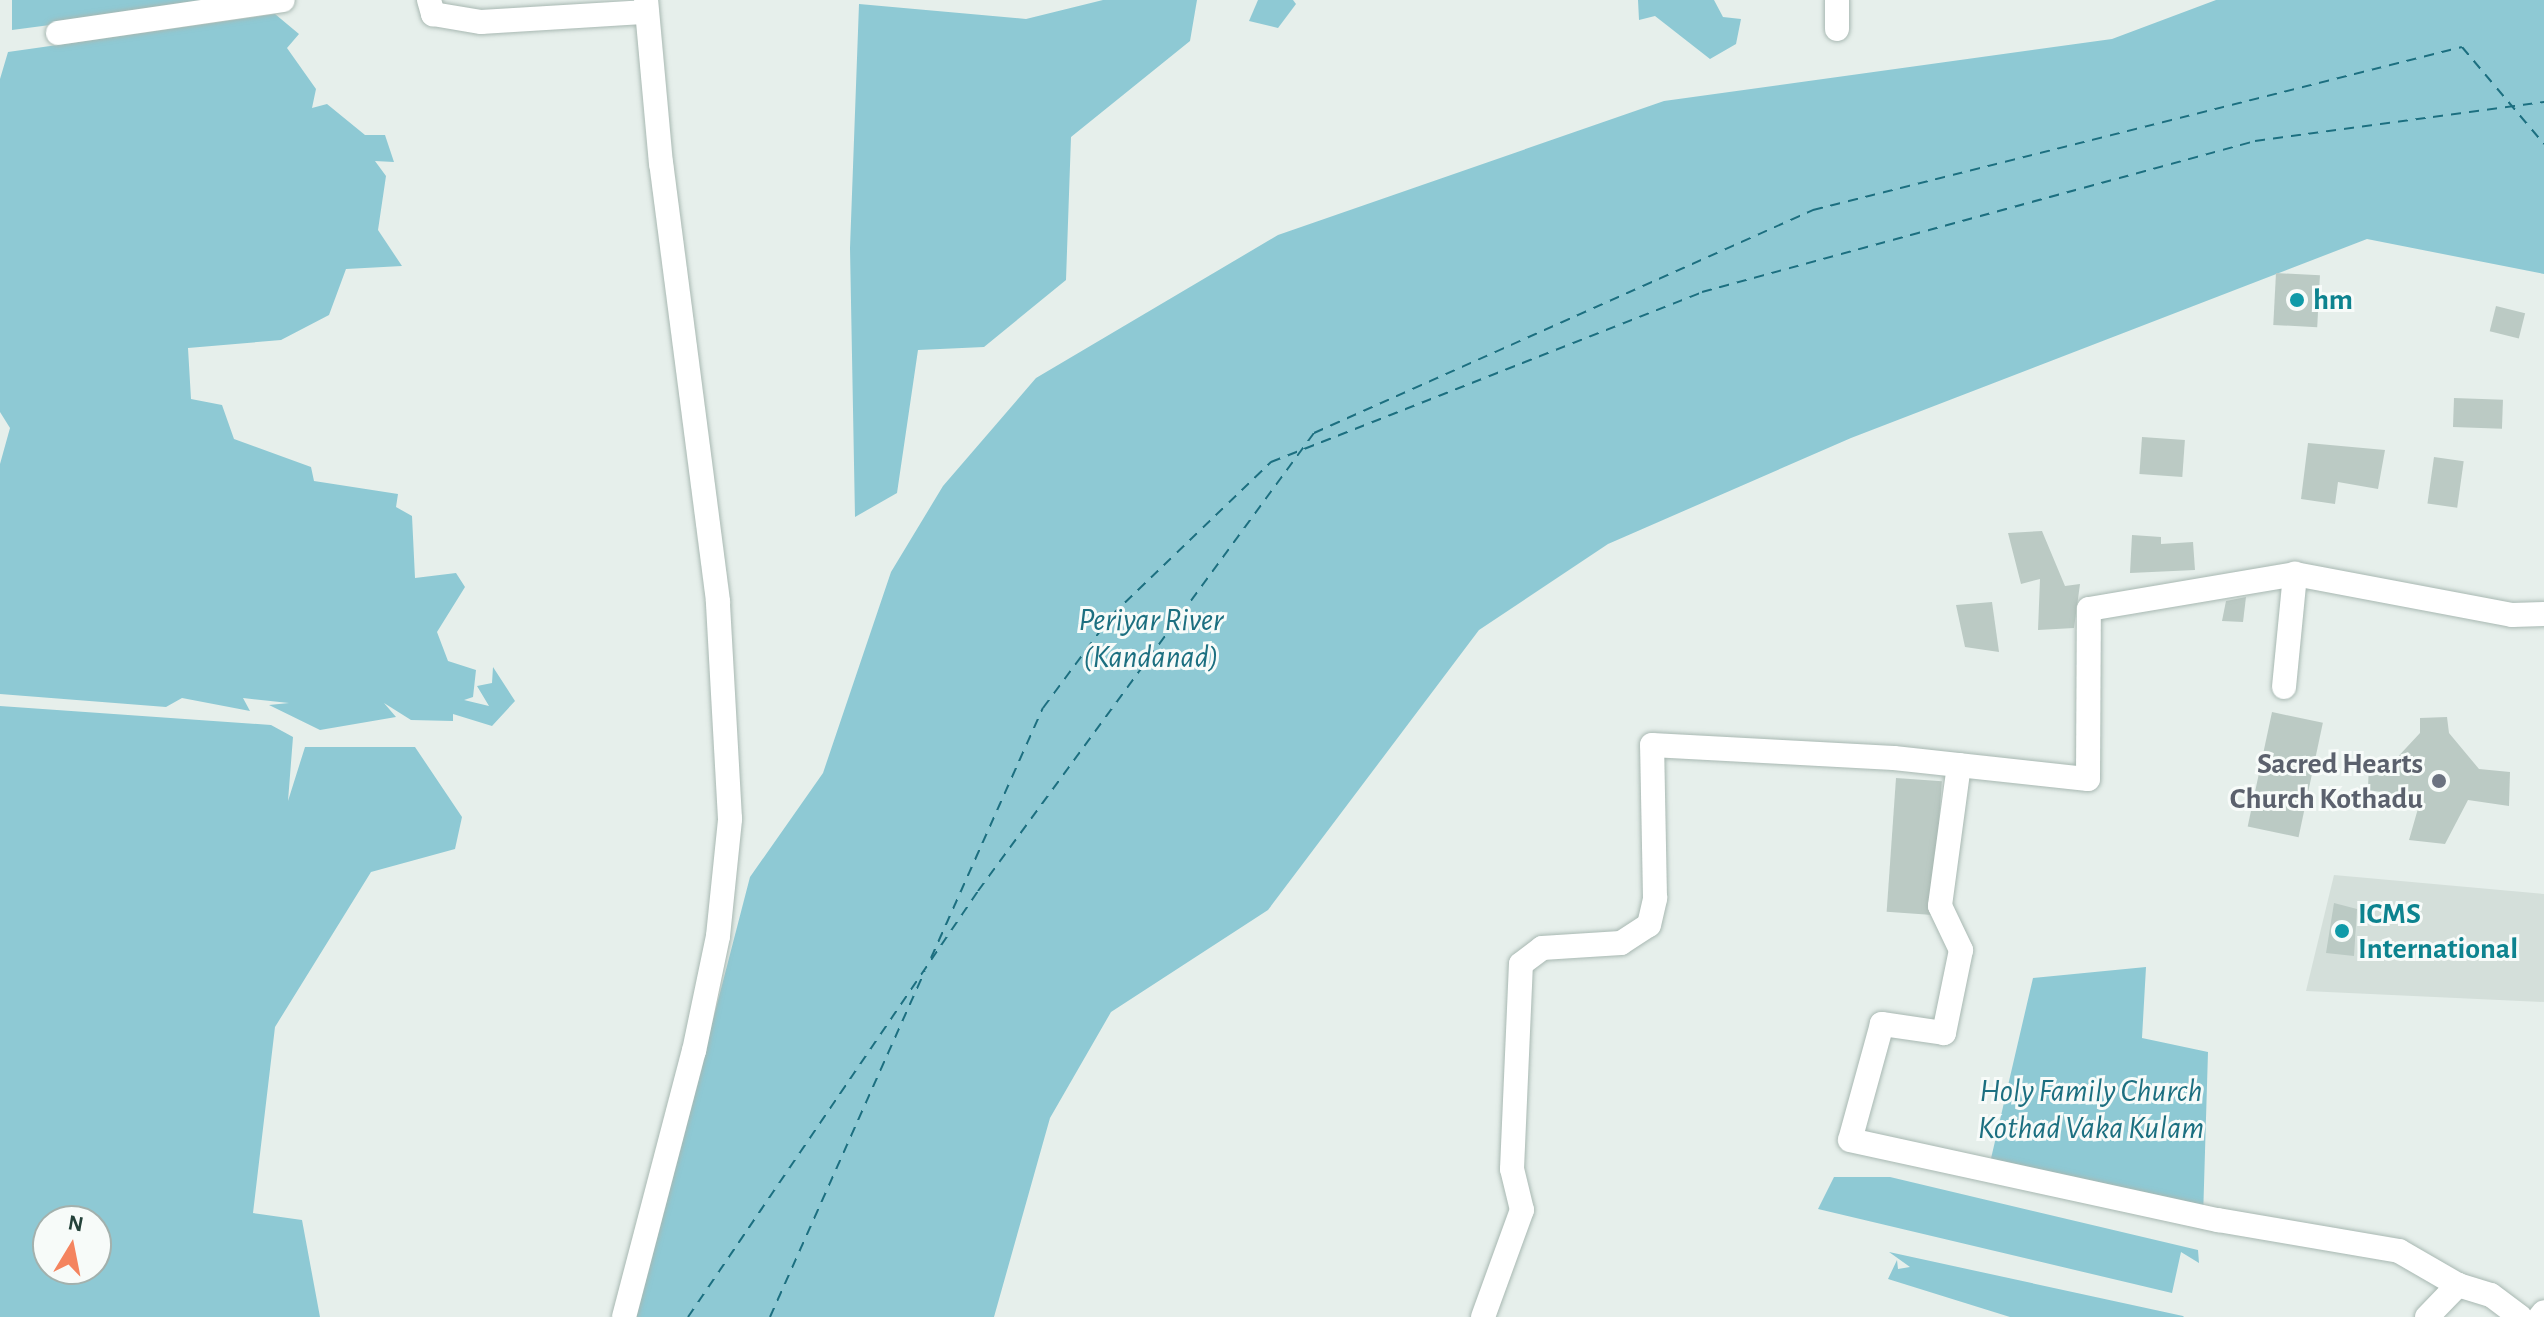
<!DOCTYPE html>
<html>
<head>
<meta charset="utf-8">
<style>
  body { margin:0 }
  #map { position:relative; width:2544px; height:1317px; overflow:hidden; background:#e6efeb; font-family:"Alegreya Sans",sans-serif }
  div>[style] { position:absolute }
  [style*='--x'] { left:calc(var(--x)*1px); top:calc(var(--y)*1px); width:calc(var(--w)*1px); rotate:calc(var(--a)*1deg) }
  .built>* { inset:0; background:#d4dfda }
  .water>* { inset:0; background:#8ec9d4 }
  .ferry>* { height:2px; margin-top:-1px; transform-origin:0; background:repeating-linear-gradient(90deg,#1c6f80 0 10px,transparent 0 18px) }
  .building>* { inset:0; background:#bbcac4; transform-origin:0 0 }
  .roads { filter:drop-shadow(0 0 2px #a8b8b2) drop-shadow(0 0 2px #a8b8b2) }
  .street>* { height:24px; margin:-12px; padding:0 12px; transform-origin:12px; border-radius:12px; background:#fff }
  .secondary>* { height:24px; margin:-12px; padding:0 12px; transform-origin:12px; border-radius:12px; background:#fff }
  .dots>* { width:22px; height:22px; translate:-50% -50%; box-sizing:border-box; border:4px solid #f7fbf9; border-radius:50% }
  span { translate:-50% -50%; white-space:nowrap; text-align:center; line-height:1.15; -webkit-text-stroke:6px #f7fbf9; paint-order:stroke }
  .culture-label { font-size:30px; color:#0d838f; font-weight:700 }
  .left { translate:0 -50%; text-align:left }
  .worship-label { font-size:30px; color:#5b616d; font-weight:700 }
  .right { translate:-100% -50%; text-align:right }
  .water-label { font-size:32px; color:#1c6f80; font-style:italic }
  .north { position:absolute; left:32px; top:1205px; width:80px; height:80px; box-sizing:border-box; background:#f7fbf9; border:2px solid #a3b1ad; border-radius:50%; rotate:10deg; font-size:22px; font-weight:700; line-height:32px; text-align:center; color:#24423a }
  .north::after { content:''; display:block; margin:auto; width:28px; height:36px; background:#f4845f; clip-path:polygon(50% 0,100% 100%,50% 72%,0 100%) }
</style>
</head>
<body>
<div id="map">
  <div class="built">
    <div style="clip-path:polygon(2334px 875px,2544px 894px,2544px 1002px,2306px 991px)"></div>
  </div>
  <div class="water">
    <div style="clip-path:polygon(12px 0,240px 0,12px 30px)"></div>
    <div style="clip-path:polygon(1103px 0,1197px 0,1190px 41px,1071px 137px,1066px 280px,984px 347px,918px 350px,897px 493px,855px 517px,850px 248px,859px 4px,1026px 19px)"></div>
    <div style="clip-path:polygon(1258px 0,1293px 0,1296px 4px,1278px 28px,1249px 21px)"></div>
    <div style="clip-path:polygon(1638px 0,1714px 0,1723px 17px,1741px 19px,1736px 44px,1710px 59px,1655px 16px,1639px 20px)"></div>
    <div style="clip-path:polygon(2216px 0,2544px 0,2544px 274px,2367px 239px,1851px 438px,1608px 544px,1479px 630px,1268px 910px,1111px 1012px,1050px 1118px,994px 1317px,636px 1317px,750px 877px,823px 773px,891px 572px,943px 486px,1036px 378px,1278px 235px,1664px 101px,2112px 39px)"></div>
    <div style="clip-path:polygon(275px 14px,299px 34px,287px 48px,316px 89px,312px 108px,327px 104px,365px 135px,385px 135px,394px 162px,375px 161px,386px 176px,378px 230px,402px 266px,346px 269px,329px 315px,281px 340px,188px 348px,191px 399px,222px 405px,234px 439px,311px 467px,314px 481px,398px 494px,396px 507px,412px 516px,415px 578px,456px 573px,465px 587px,437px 632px,448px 661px,476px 670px,473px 697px,464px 700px,489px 706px,477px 686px,492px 683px,493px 667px,515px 701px,492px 726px,453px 714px,453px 721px,411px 720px,384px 703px,396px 717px,320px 730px,269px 705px,289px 703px,243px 698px,250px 711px,182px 698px,166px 707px,0 694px,0 464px,10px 428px,0 412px,0 79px,8px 52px)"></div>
    <div style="clip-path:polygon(evenodd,0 706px,271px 725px,293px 737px,288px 801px,305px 747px,415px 747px,462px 817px,455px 849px,371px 872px,275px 1027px,253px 1213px,302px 1220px,320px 1317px,0 1317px,0 706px,48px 1221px,96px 1221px,96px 1269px,48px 1269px,48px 1221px)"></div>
    <div style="clip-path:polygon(2146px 967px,2142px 1038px,2208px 1052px,2203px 1218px,1986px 1180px,2033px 978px)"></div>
    <div style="clip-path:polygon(1834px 1177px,1890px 1177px,2198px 1250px,2199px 1263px,2181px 1252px,2172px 1293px,1818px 1209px)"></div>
    <div style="clip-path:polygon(1889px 1252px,2183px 1316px,2184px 1317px,2010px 1317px,1888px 1279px,1897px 1260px,1898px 1269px,1910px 1267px)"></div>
  </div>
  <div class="ferry">
    <div style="--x:931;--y:958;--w:274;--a:-65.9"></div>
    <div style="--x:1043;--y:708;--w:116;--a:-53.4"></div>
    <div style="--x:1112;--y:615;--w:221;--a:-43.9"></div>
    <div style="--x:1271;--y:462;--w:463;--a:-21.5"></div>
    <div style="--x:1702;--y:292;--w:573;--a:-15.27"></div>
    <div style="--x:2255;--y:141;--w:292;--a:-7.7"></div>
    <div style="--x:688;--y:1317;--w:515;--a:-55.75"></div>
    <div style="--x:978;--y:891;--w:568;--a:-53.74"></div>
    <div style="--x:1314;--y:433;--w:547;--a:-24.08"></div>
    <div style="--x:1813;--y:210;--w:669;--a:-14.1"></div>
    <div style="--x:2462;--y:47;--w:127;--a:49.8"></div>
    <div style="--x:770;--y:1317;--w:379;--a:-65.9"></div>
  </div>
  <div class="building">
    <div style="left:2276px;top:273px;width:44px;height:52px;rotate:3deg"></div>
    <div style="left:2496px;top:306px;width:30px;height:26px;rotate:14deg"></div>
    <div style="left:2454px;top:398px;width:49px;height:29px;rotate:2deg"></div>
    <div style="left:2142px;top:437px;width:43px;height:37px;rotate:4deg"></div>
    <div style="clip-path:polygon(2308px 443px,2385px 450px,2378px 489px,2338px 482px,2335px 504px,2301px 499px)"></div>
    <div style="left:2434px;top:457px;width:30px;height:47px;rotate:8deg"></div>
    <div style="clip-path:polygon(2042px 531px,2065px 586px,2080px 584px,2074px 628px,2038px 630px,2040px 579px,2021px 584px,2008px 533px)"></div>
    <div style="clip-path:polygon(2132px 535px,2161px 537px,2161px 544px,2193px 542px,2195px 570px,2130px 573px)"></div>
    <div style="clip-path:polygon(2246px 597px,2243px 622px,2222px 621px,2226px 601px)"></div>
    <div style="clip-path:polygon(1992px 602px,1999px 652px,1965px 647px,1956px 605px)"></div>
    <div style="left:2272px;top:712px;width:52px;height:117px;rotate:12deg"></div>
    <div style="clip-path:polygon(2447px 717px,2449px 733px,2479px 769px,2510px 772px,2509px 806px,2468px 800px,2445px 844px,2409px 840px,2421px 798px,2368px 790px,2369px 759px,2393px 762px,2420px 733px,2420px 718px)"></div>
    <div style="left:1896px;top:778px;width:46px;height:134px;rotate:4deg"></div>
    <div style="clip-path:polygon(2334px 903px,2357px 909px,2354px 956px,2326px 953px)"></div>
  </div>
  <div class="roads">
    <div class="street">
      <div style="--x:429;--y:0;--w:15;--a:74"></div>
      <div style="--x:433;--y:14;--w:49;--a:9.5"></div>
      <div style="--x:481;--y:22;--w:162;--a:-3.5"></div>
      <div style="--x:1837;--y:0;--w:29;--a:90"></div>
      <div style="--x:58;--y:33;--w:227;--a:-8.3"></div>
      <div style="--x:2284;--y:687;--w:114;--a:-84.4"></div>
      <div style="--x:1959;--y:765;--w:142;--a:97.7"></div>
      <div style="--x:1940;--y:906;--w:49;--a:64.5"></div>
      <div style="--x:1961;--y:950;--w:85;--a:101.6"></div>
      <div style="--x:1944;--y:1033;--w:63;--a:-171.7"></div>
      <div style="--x:1882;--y:1024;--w:120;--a:105.4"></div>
      <div style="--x:1850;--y:1140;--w:377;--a:12.3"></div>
      <div style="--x:2218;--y:1220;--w:184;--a:9.7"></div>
      <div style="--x:2399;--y:1251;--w:68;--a:30"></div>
      <div style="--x:1483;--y:1317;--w:114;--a:-70"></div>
      <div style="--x:1522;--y:1210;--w:42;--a:-103.7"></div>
      <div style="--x:1512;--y:1169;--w:205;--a:-87.5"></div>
      <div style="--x:1521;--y:964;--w:26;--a:-37"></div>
      <div style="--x:1542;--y:948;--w:79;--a:-3.6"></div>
      <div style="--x:1621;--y:943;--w:33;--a:-33"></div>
      <div style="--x:1649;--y:925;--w:28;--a:-77"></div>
      <div style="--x:1655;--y:898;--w:153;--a:-91.1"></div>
      <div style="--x:1652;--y:745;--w:242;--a:3.1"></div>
      <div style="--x:1894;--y:758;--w:195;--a:6.2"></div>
      <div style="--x:2088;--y:779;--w:170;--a:-89.7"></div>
      <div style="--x:2089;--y:609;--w:209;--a:-9.6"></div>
      <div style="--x:2295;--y:574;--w:221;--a:10.7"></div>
      <div style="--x:2512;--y:615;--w:32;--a:-2"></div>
    </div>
    <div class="secondary">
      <div style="--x:624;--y:1317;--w:275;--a:-75.3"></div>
      <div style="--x:694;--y:1051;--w:117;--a:-78.2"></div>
      <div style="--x:718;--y:936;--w:118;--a:-84.1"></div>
      <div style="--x:730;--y:819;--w:218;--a:-93.2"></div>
      <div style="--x:718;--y:601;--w:441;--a:-97.4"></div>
      <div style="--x:661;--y:164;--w:165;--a:-95.2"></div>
      <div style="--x:2427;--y:1317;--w:45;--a:-45.9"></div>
      <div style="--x:2458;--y:1285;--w:34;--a:17"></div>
      <div style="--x:2491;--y:1295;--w:36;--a:37"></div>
      <div style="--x:2540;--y:1317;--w:6;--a:-51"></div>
    </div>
  </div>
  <div class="dots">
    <div style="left:2297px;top:300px;background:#0f9aa8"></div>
    <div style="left:2439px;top:781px;background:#6b7280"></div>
    <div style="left:2342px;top:931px;background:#0f9aa8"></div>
  </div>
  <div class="culture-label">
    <span class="left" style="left:2313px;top:300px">hm</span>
    <span class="left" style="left:2358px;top:931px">ICMS<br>International</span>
  </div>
  <div class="worship-label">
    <span class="right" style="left:2423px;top:781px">Sacred Hearts<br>Church Kothadu</span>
  </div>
  <div class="water-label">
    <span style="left:1151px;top:639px">Periyar River<br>(Kandanad)</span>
    <span style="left:2091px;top:1110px">Holy Family Church<br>Kothad Vaka Kulam</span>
  </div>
  <div class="north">N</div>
</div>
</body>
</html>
